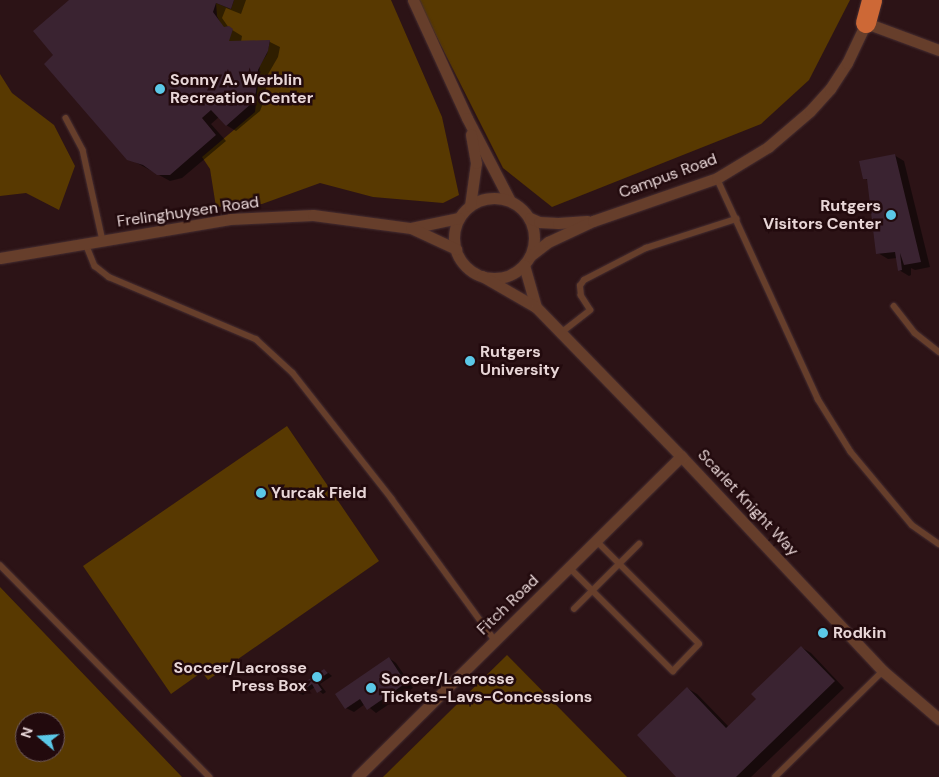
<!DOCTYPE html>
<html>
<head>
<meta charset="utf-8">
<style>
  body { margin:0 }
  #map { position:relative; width:939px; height:777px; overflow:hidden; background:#2c1316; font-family:"DM Sans",sans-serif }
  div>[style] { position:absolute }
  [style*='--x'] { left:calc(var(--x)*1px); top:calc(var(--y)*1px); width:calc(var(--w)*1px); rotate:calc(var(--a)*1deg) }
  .green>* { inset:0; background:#583901 }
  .shadow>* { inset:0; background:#0007 }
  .building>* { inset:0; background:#3a2331 }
  .roads { filter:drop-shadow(0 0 1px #462e31) drop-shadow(0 0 1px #462e31) }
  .service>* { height:5.5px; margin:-2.75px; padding:0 2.75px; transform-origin:2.75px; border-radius:2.75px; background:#663e2b }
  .minor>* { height:11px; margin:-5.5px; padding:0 5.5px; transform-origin:5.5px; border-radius:5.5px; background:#663e2b }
  .minor>.ring { margin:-5.5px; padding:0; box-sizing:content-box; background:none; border:11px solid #663e2b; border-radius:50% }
  .motorway>* { height:20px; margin:-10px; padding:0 10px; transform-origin:10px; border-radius:10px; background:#cd6836 }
  .dots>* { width:14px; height:14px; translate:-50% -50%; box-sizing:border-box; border:2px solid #220a0d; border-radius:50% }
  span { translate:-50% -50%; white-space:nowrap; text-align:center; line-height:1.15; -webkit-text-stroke:5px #220a0d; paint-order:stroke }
  .poi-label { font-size:16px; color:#e8d6d7; font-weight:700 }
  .left { translate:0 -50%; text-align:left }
  .right { translate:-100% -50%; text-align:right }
  .street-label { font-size:16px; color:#e8d6d7 }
  .north { position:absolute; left:15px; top:712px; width:50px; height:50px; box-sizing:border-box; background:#220a0d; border:1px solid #715c5e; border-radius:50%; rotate:288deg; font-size:14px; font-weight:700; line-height:20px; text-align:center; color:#e8d6d7 }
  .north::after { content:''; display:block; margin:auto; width:18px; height:22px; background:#5bc8e7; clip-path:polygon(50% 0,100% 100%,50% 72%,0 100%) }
</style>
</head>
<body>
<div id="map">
  <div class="green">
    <div style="clip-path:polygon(234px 0,391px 0,442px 117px,459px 195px,443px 203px,373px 197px,320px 183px,262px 204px,216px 207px,210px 169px,202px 157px,255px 112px,260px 65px,267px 54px,270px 41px,229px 41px,217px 16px,216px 3px,231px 9px)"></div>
    <div style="clip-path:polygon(418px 0,850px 0,809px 80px,761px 124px,552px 207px,503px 168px)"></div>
    <div style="clip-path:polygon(0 74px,12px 93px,54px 125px,75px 166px,59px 210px,26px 193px,0 196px)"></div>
    <div style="clip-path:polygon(287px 426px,379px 561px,208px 680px,202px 672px,171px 694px,83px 566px)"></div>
    <div style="clip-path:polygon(evenodd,0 587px,182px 777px,0 777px,0 587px,25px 722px,55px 722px,55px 752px,25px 752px,25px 722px)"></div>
    <div style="clip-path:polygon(507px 655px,627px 777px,383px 777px)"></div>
  </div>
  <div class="shadow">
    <div style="clip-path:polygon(71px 0,246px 0,241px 14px,226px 8px,222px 18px,229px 28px,242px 36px,241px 42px,270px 42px,280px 47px,278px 57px,267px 76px,265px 98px,260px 111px,236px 131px,226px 125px,219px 117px,211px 124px,226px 141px,182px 178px,170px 181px,126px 157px,45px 64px,55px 55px)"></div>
    <div style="clip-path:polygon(894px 155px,904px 161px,930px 267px,915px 270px,911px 268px,911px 275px,909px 276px,899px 270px,897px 258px,888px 259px,878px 253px,869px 181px,864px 178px)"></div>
    <div style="clip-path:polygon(801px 647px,811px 653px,844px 688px,751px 777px,678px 777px,687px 688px,697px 694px,729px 727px,758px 699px)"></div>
    <div style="clip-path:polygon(389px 658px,396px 663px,413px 688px,376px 713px,365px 704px,354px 712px,346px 708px)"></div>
    <div style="clip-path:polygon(325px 670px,332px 676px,320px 684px,326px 692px,323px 694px,315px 687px,303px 695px,299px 693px)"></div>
  </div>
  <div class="building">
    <div style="clip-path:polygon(69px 0,234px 0,231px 9px,216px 3px,213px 12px,224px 27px,229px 26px,233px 29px,229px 41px,270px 40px,268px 51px,258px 70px,256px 92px,252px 103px,226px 126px,211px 110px,202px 118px,216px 135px,170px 175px,157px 175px,143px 165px,127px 160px,44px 64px,53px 55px,33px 31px)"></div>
    <div style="clip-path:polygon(895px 154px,921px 262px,904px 265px,900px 253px,902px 270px,898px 271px,895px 252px,876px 254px,867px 179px,863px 179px,859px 161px)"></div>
    <div style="clip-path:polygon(801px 646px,835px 681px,736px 777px,676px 777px,637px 735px,687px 687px,726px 728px,756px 699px,751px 694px)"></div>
    <div style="clip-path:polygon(389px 657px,406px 683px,367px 710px,360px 699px,345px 709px,335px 694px)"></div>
    <div style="clip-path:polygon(324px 669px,328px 673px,316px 681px,322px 690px,317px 693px,312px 684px,298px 694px,295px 689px)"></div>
  </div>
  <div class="roads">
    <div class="service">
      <div style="--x:66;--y:118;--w:36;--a:62"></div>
      <div style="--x:83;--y:150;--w:93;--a:77.6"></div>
      <div style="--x:717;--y:178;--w:243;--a:65.4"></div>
      <div style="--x:818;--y:399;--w:62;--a:58.1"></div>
      <div style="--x:851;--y:452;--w:95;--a:50.1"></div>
      <div style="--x:912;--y:525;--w:33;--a:35"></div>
      <div style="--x:86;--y:244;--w:24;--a:68"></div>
      <div style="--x:95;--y:266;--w:18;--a:38"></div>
      <div style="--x:109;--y:277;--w:160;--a:22.9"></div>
      <div style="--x:256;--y:339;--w:50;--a:42.6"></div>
      <div style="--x:293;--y:373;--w:160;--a:51.8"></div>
      <div style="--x:392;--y:499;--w:175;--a:53.9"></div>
      <div style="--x:894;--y:306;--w:34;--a:52"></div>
      <div style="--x:915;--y:333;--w:31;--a:38"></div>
      <div style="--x:561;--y:333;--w:37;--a:-38"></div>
      <div style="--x:590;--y:310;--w:17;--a:-123"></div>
      <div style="--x:581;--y:296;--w:10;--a:-96"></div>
      <div style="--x:580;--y:286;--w:7;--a:-56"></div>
      <div style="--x:584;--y:280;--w:70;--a:-27.3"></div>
      <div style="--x:646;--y:248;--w:95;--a:-17.9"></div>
      <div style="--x:0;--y:565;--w:298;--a:45.3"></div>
      <div style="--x:570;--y:568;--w:146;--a:45"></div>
      <div style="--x:673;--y:671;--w:37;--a:-46"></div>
      <div style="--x:699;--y:644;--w:146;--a:-135"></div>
      <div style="--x:574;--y:609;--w:92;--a:-45"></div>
      <div style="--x:775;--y:777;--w:151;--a:-44.5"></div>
    </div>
    <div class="minor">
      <div style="--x:413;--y:0;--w:130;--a:65.4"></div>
      <div style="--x:467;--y:118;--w:93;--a:62.6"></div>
      <div class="ring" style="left:454px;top:198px;width:69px;height:69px"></div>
      <div style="--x:470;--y:206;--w:43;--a:-82.1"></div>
      <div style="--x:476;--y:163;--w:29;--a:-100"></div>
      <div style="--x:530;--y:218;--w:10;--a:24"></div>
      <div style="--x:539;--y:222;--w:19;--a:3"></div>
      <div style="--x:558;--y:223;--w:29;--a:-4"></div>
      <div style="--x:411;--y:228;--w:49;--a:-11.8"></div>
      <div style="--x:530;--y:256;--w:23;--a:-38"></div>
      <div style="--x:548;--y:242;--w:50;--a:-25"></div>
      <div style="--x:593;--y:221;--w:131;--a:-19.1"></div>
      <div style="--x:717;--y:178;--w:60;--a:-31.3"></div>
      <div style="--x:768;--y:147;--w:55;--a:-40.6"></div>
      <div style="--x:810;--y:111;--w:30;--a:-48"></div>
      <div style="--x:830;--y:89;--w:31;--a:-57"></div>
      <div style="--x:847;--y:63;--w:44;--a:-64.6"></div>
      <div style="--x:866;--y:23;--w:78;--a:20.3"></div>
      <div style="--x:0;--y:258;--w:233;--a:-9.6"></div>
      <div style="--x:230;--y:219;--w:83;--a:-2.8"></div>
      <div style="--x:313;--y:215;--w:99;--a:7.6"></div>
      <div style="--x:411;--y:228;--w:50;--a:25"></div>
      <div style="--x:524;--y:265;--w:44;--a:74.1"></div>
      <div style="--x:482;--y:276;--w:62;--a:29.9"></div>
      <div style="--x:536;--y:307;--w:208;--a:45.8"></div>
      <div style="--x:681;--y:456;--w:295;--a:46.8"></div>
      <div style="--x:883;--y:671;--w:74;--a:40.6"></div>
      <div style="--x:357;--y:777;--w:456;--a:-44.7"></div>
    </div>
    <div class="motorway">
      <div style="--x:866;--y:23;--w:24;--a:-75"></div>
    </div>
  </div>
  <div class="dots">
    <div style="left:160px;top:89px;background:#5bc8e7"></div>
    <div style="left:891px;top:215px;background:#5bc8e7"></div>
    <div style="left:470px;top:361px;background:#5bc8e7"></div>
    <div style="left:261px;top:493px;background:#5bc8e7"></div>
    <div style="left:823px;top:633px;background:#5bc8e7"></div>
    <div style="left:317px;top:677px;background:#5bc8e7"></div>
    <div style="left:371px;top:688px;background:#5bc8e7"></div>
  </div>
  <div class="poi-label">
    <span class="left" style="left:170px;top:89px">Sonny A. Werblin<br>Recreation Center</span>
    <span class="right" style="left:881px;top:215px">Rutgers<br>Visitors Center</span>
    <span class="left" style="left:480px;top:361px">Rutgers<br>University</span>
    <span class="left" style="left:271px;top:493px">Yurcak Field</span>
    <span class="left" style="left:833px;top:633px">Rodkin</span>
    <span class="right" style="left:307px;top:677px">Soccer/Lacrosse<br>Press Box</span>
    <span class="left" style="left:381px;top:688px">Soccer/Lacrosse<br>Tickets-Lavs-Concessions</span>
  </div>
  <div class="street-label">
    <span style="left:668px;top:176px;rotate:-20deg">Campus Road</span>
    <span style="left:188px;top:212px;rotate:-8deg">Frelinghuysen Road</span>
    <span style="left:748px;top:503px;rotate:47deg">Scarlet Knight Way</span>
    <span style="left:508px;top:605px;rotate:-44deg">Fitch Road</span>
  </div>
  <div class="north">N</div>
</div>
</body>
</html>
